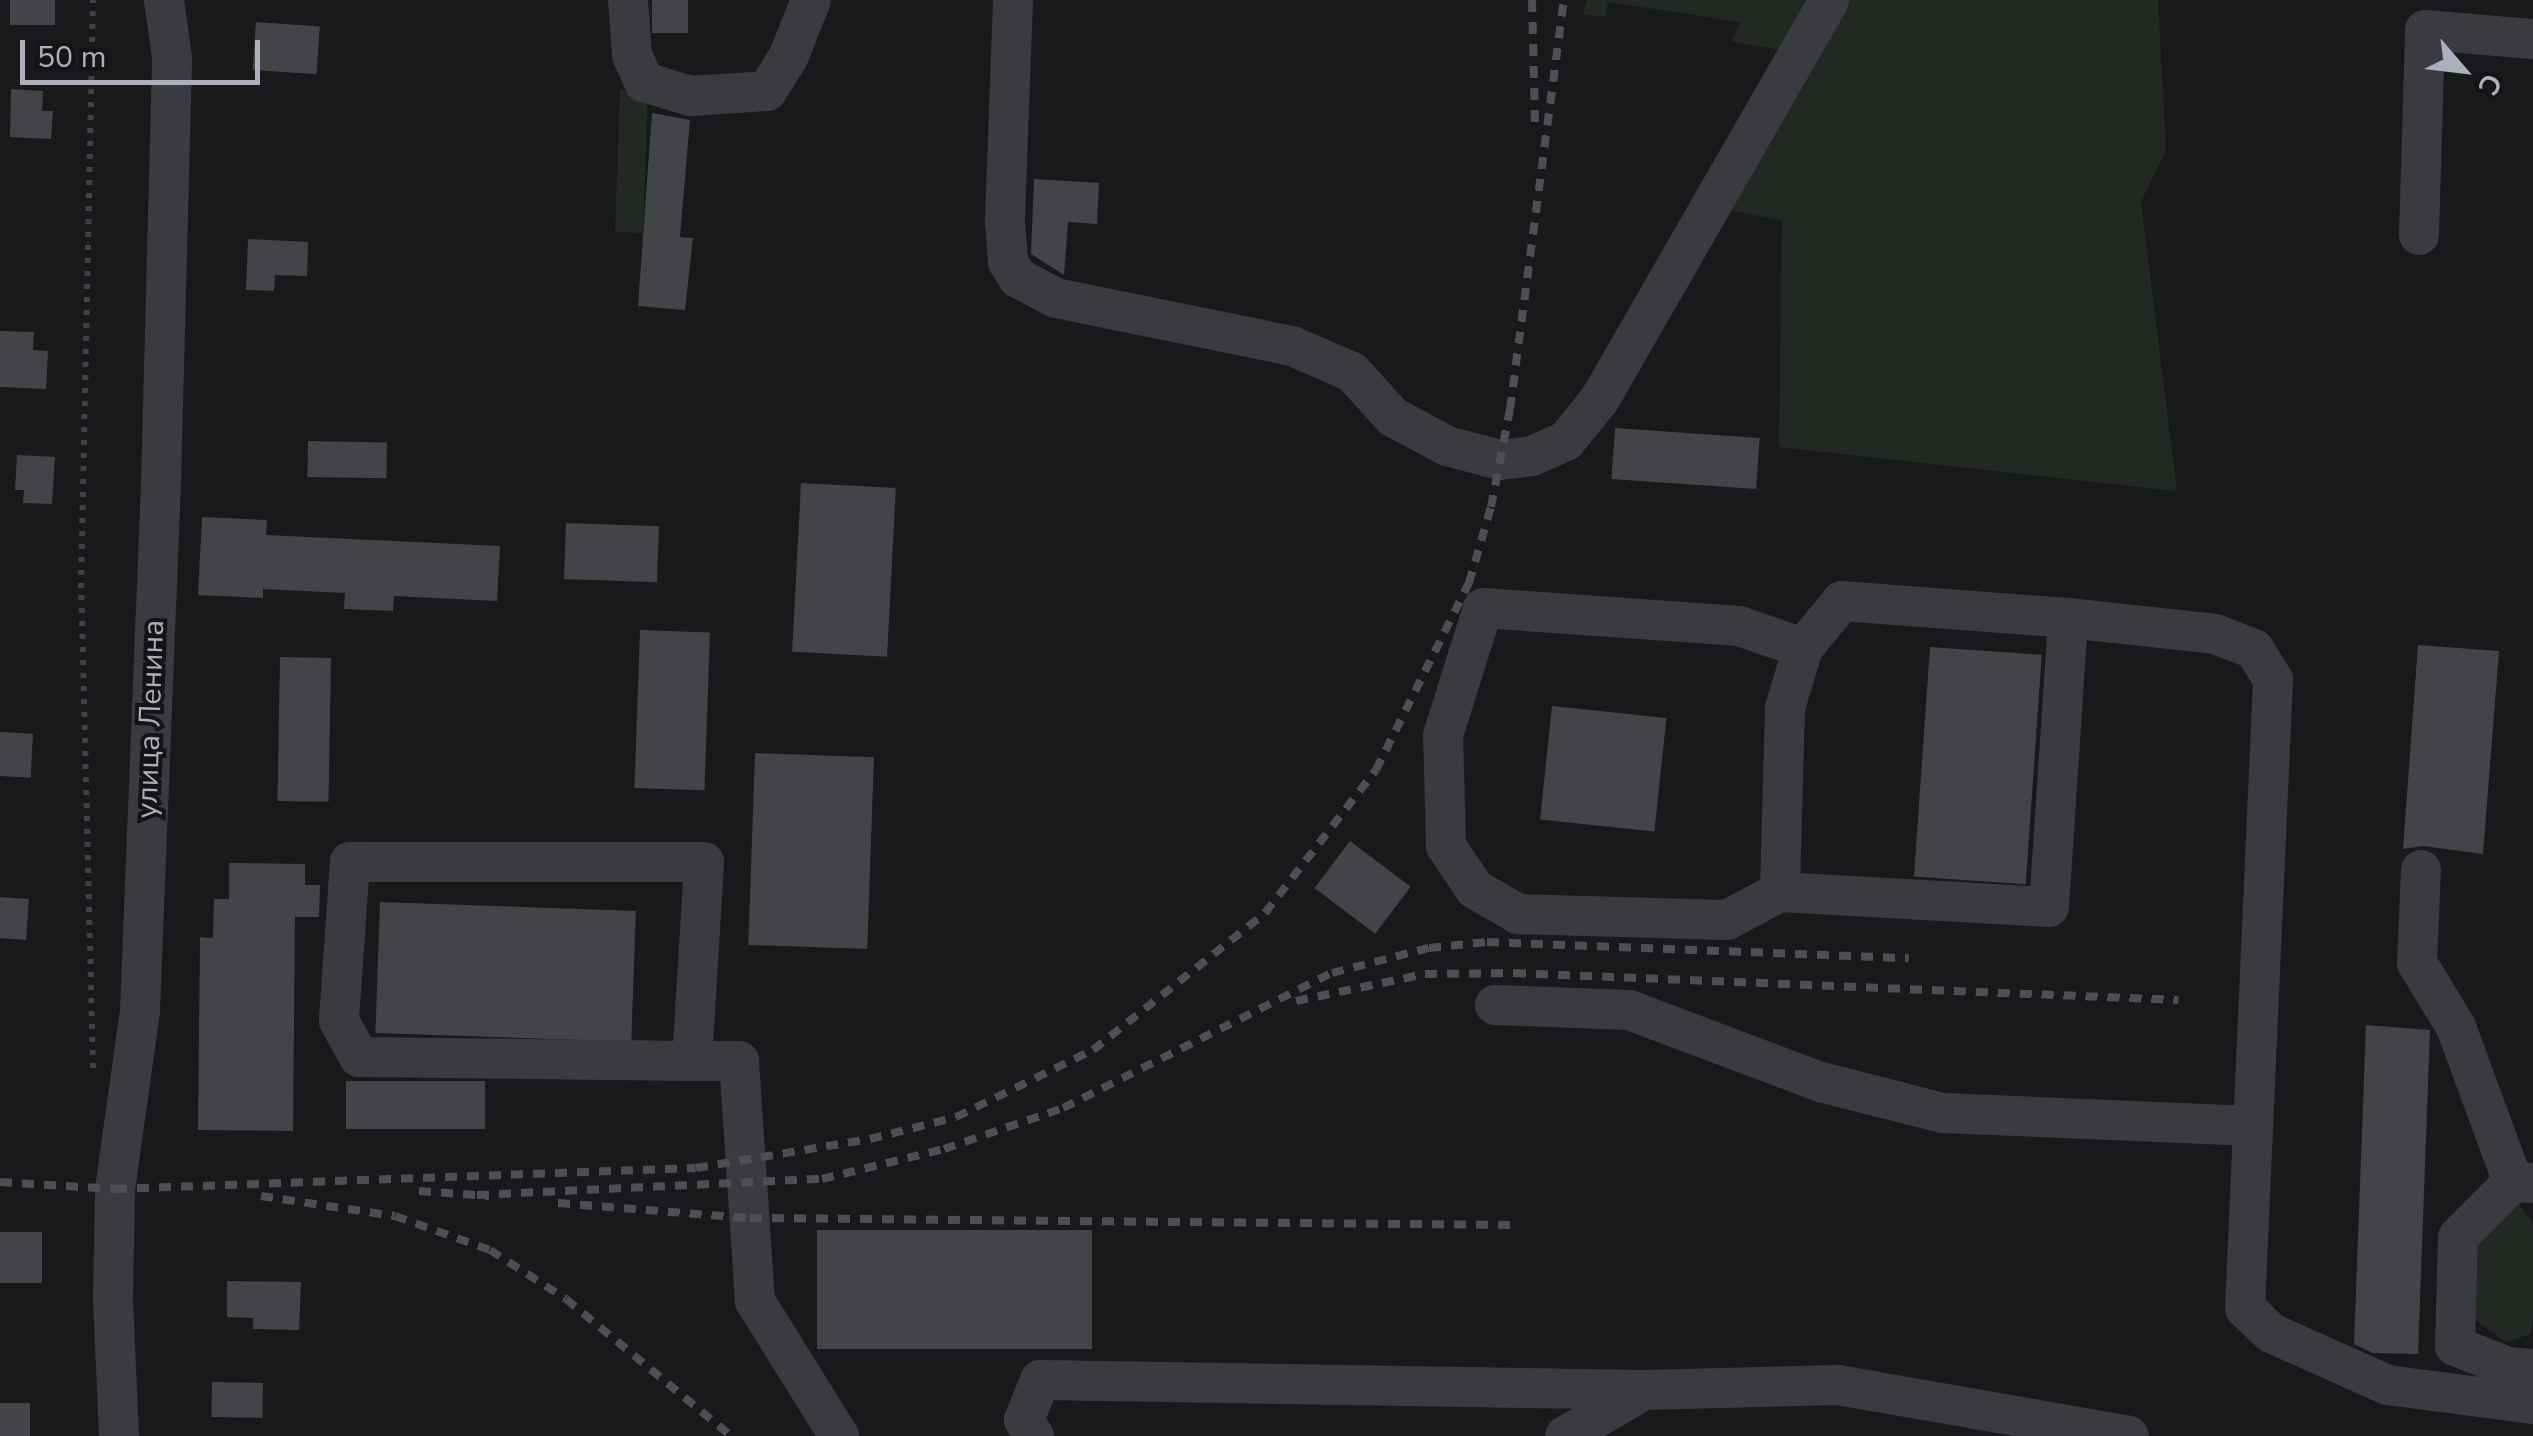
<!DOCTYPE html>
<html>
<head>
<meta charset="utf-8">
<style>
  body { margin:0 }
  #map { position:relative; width:2533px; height:1436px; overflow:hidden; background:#19191b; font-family:"Nunito Sans",sans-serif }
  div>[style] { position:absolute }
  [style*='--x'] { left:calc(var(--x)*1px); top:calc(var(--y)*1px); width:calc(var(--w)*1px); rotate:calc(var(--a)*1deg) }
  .green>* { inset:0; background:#212922; transform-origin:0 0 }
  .building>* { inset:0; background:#434448; transform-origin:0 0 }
  .path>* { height:6px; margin-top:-3px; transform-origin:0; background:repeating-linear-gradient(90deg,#404247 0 5px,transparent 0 13px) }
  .minor>* { height:40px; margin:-20px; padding:0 20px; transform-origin:20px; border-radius:20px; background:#3a3b40 }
  .rail>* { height:8px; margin-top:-4px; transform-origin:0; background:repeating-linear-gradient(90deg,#4d4f55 0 12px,transparent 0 22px) }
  span { translate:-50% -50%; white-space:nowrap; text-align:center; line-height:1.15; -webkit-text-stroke:8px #141416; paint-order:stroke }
  .street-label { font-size:30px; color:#abb0bb }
  .north { position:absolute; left:2413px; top:20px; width:100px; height:100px; -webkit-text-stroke:8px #141416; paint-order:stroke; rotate:118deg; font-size:28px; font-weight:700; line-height:40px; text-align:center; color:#abb0bb }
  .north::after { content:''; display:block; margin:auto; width:35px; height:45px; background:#abb0bb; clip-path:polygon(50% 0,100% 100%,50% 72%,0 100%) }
  .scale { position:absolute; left:20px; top:40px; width:240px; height:45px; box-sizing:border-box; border:5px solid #abb0bb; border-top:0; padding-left:12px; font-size:30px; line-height:35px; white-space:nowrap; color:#abb0bb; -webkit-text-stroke:8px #141416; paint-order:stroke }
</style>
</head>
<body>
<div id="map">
  <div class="green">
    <div style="clip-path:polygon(1587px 0,1811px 0,1782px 50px,1732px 42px,1740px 22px,1608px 2px,1605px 17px,1583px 14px)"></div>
    <div style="clip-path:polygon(1848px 0,2158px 0,2166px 150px,2141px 202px,2177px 491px,1779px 447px,1782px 220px,1731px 211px)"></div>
    <div style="left:620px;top:90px;width:28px;height:142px;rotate:2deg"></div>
    <div style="clip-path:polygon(2519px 1204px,2533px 1223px,2533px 1317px,2531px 1334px,2506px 1342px,2475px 1320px,2478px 1244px)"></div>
  </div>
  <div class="building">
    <div style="left:10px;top:0;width:45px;height:25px"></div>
    <div style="left:652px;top:0;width:36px;height:33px"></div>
    <div style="left:256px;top:22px;width:64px;height:48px;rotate:4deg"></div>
    <div style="clip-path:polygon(11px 89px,43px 91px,42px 111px,53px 111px,51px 139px,10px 137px)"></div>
    <div style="clip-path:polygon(652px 113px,690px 120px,680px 237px,693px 238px,685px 310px,638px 306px)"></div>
    <div style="clip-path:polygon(1034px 179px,1099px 183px,1097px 224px,1068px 222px,1064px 275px,1031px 254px)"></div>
    <div style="clip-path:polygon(248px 239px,308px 242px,307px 276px,275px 275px,274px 291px,246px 290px)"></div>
    <div style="clip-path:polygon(0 331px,34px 332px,33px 350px,48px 351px,46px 389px,0 387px)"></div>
    <div style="left:1615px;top:428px;width:145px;height:51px;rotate:4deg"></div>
    <div style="left:308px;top:441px;width:79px;height:36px;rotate:1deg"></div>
    <div style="clip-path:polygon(17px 455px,55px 457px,52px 504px,23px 503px,24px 490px,15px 490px)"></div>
    <div style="left:801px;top:483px;width:95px;height:169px;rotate:3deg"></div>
    <div style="clip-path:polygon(202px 517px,267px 520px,266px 535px,500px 546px,497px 601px,394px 596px,393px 611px,344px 609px,345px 593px,263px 589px,263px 598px,198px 595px)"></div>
    <div style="left:566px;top:523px;width:93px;height:56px;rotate:2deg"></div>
    <div style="left:640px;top:630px;width:70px;height:158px;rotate:2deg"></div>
    <div style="clip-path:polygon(2418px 645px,2499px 651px,2483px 854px,2423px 846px,2403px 849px)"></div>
    <div style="left:1930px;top:647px;width:112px;height:230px;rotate:4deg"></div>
    <div style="left:280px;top:657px;width:51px;height:144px;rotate:1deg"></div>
    <div style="left:1552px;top:706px;width:115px;height:114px;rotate:6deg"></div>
    <div style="left:0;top:732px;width:33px;height:44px;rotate:3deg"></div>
    <div style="left:755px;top:753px;width:119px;height:192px;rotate:2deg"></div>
    <div style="left:1350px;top:841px;width:76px;height:59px;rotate:37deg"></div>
    <div style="clip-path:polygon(229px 863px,305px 864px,305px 885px,320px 885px,319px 917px,295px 917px,293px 1131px,198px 1130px,200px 937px,213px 938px,214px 899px,229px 899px)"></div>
    <div style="left:0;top:897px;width:29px;height:41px;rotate:4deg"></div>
    <div style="left:380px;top:902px;width:256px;height:131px;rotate:2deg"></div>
    <div style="clip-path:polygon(2366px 1025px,2430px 1030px,2418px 1354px,2373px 1353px,2354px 1344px)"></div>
    <div style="left:346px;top:1081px;width:139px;height:48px"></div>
    <div style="left:817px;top:1230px;width:275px;height:119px"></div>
    <div style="left:0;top:1232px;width:42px;height:51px"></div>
    <div style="clip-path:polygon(227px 1281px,301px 1282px,299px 1330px,253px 1329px,253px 1318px,227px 1317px)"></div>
    <div style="left:212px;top:1382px;width:51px;height:35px;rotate:1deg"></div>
    <div style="left:0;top:1403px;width:30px;height:33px"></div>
  </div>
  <div class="path">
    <div style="--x:93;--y:1068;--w:480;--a:-91.4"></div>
    <div style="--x:81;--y:588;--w:588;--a:-88.83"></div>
  </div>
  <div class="minor">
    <div style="--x:628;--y:0;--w:55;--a:85.8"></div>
    <div style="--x:632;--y:55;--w:30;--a:66"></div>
    <div style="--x:644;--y:82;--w:48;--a:16.9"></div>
    <div style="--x:690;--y:96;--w:77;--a:-3.7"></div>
    <div style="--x:767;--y:91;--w:39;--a:-58"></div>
    <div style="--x:788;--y:58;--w:62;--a:-68.4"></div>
    <div style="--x:1013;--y:0;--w:222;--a:92.1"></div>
    <div style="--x:1005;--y:222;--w:40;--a:85.7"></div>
    <div style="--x:1008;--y:262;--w:19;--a:58"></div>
    <div style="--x:1018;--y:278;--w:43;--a:27.8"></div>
    <div style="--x:1056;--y:298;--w:241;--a:11.5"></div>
    <div style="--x:1292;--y:346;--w:65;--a:23.4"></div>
    <div style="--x:1352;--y:372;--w:61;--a:47.7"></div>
    <div style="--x:1393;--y:417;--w:61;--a:28.2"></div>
    <div style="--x:1447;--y:446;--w:55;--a:14.8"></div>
    <div style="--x:1500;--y:460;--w:32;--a:-7"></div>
    <div style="--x:1532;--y:456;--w:37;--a:-24"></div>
    <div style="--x:1566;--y:441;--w:54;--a:-51"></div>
    <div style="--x:1600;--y:399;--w:460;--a:-60.1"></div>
    <div style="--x:2419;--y:235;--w:205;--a:-88.3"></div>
    <div style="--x:2425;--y:30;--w:108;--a:4.8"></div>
    <div style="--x:2068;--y:618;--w:227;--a:-175.7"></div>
    <div style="--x:1842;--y:601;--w:61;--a:129.7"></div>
    <div style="--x:1803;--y:648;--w:63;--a:106.7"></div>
    <div style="--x:1785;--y:708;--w:184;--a:91.6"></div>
    <div style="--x:1780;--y:892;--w:269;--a:3.2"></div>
    <div style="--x:2049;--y:907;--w:290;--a:-86.2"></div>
    <div style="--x:2068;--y:618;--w:148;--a:6.2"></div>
    <div style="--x:2215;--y:634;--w:42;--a:21"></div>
    <div style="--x:2254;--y:649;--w:36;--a:58"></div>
    <div style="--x:2273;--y:680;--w:629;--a:92.55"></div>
    <div style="--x:2245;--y:1308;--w:36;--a:44"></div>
    <div style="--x:2271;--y:1333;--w:127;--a:24.1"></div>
    <div style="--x:2387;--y:1385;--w:147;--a:7.4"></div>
    <div style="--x:2421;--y:870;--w:93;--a:92.5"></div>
    <div style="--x:2417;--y:963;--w:75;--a:58.6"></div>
    <div style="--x:2456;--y:1027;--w:165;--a:69.8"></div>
    <div style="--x:2513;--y:1182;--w:20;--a:3"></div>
    <div style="--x:1780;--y:892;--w:60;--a:152.2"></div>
    <div style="--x:1727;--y:920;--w:209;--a:-178.4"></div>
    <div style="--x:1518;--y:914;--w:50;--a:-149.8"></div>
    <div style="--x:1475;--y:889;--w:52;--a:-124"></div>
    <div style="--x:1446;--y:846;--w:111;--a:-91.5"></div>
    <div style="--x:1443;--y:735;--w:133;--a:-72.5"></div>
    <div style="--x:1483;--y:608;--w:257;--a:4"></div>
    <div style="--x:1739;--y:626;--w:68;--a:19"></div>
    <div style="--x:1495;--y:1005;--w:134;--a:2.1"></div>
    <div style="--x:1629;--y:1010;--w:205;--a:20.6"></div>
    <div style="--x:1821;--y:1082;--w:126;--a:14.3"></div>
    <div style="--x:1943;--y:1113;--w:310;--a:2.4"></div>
    <div style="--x:692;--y:1061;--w:199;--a:-86.5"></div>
    <div style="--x:704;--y:862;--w:354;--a:180"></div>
    <div style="--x:350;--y:862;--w:159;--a:94"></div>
    <div style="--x:339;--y:1021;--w:41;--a:60.9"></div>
    <div style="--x:359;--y:1057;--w:333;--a:0.7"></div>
    <div style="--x:692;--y:1061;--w:47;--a:0"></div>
    <div style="--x:739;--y:1061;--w:241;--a:86.2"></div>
    <div style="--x:755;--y:1301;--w:159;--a:58.1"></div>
    <div style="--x:2513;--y:1182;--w:78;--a:135"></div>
    <div style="--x:2458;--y:1237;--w:109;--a:91.6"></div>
    <div style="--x:2455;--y:1346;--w:57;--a:21.6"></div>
    <div style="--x:2508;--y:1367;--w:25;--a:5"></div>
    <div style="--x:119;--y:1436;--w:138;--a:-92.5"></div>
    <div style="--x:113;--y:1298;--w:109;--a:-88.9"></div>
    <div style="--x:115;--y:1189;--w:181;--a:-82"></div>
    <div style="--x:140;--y:1010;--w:527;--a:-87.72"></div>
    <div style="--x:161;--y:483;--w:425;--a:-88.5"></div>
    <div style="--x:172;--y:58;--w:59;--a:-97.9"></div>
    <div style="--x:1034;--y:1436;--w:19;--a:-122"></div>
    <div style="--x:1024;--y:1420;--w:43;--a:-68.2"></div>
    <div style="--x:1040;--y:1380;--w:604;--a:0.95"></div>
    <div style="--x:1644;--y:1390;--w:194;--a:-1.5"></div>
    <div style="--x:1838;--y:1385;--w:295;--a:9.9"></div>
    <div style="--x:1565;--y:1436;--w:91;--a:-30.2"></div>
  </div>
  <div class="rail">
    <div style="--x:1532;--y:0;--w:125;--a:88.6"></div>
    <div style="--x:1296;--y:1001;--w:132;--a:-11.8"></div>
    <div style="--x:1425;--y:974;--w:89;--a:-0.6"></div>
    <div style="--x:1514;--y:973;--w:665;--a:2.33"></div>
    <div style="--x:0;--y:1182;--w:115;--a:3.5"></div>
    <div style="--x:115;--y:1189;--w:581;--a:-2.07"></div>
    <div style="--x:696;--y:1168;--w:176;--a:-9.5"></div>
    <div style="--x:870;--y:1139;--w:89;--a:-14.3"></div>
    <div style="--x:956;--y:1117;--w:153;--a:-26.1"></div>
    <div style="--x:1093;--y:1050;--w:220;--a:-38.5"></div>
    <div style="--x:1265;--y:913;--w:181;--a:-52.2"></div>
    <div style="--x:1376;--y:770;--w:209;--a:-63.6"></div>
    <div style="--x:1469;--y:583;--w:79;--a:-73.9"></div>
    <div style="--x:1491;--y:507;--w:100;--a:-79"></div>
    <div style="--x:1510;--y:409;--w:413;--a:-82.5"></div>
    <div style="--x:419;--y:1191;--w:70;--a:4.1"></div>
    <div style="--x:477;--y:1195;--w:345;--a:-2.7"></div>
    <div style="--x:822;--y:1179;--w:126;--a:-13.8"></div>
    <div style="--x:944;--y:1149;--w:126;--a:-19"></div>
    <div style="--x:1063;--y:1108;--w:301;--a:-26.7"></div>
    <div style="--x:1332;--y:973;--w:100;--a:-14.5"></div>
    <div style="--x:1429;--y:948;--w:58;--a:-5.9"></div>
    <div style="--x:1487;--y:942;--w:422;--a:2.2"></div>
    <div style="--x:261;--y:1196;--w:135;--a:8.5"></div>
    <div style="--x:395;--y:1216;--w:101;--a:19.7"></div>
    <div style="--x:490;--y:1250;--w:90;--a:32.8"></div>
    <div style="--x:566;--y:1299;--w:214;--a:39.7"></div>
    <div style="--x:558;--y:1203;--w:193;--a:4.5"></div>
    <div style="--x:750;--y:1218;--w:768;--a:0.52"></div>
  </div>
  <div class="street-label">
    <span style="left:151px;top:719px;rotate:-88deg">улица Ленина</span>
  </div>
  <div class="north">С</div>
  <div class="scale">50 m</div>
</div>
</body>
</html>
